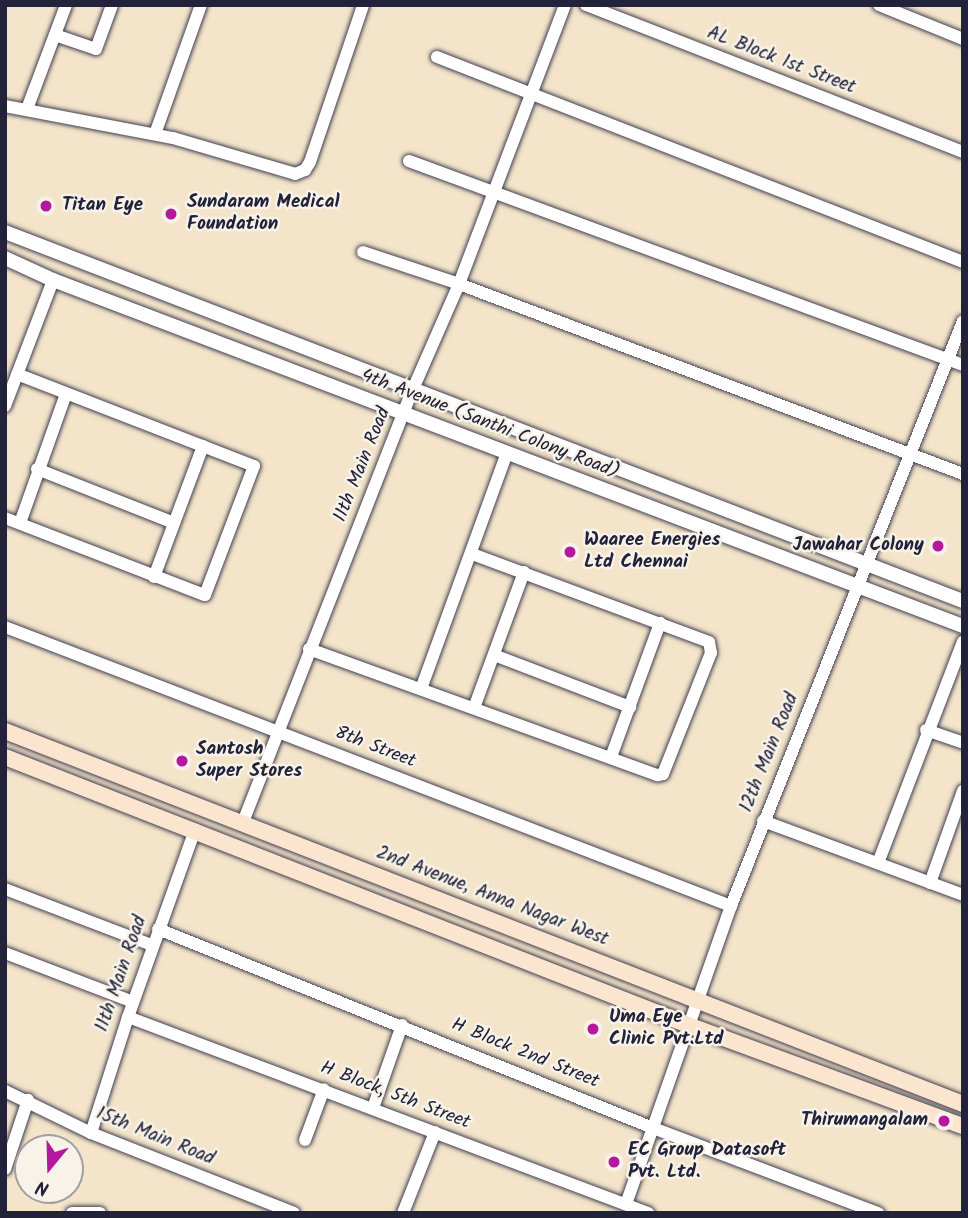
<!DOCTYPE html>
<html>
<head>
<meta charset="utf-8">
<style>
  body { margin:0 }
  #map { position:relative; width:968px; height:1218px; overflow:hidden; background:#f3e4ca; font-family:Kalam,sans-serif }
  div>[style] { position:absolute }
  [style*='--x'] { left:calc(var(--x)*1px); top:calc(var(--y)*1px); width:calc(var(--w)*1px); rotate:calc(var(--a)*1deg) }
  .roads { filter:drop-shadow(0 0 2px #413f50) drop-shadow(0 0 2px #413f50) }
  .minor>* { height:12px; margin:-6px; padding:0 6px; transform-origin:6px; border-radius:6px; background:#fff }
  .tertiary>* { height:14px; margin:-7px; padding:0 7px; transform-origin:7px; border-radius:7px; background:#fff }
  .secondary>* { height:16px; margin:-8px; padding:0 8px; transform-origin:8px; border-radius:8px; background:#fce5cf }
  .dots>* { width:19px; height:19px; translate:-50% -50%; box-sizing:border-box; border:4px solid #f7f3e8; border-radius:50% }
  span { translate:-50% -50%; white-space:nowrap; text-align:center; line-height:1.15; -webkit-text-stroke:5px #f7f3e8; paint-order:stroke }
  .street-label { font-size:19px; color:#22223b }
  .poi-label { font-size:19px; color:#22223b; font-weight:700 }
  .left { translate:0 -50%; text-align:left }
  .right { translate:-100% -50%; text-align:right }
  .frame { position:absolute; inset:0; border:7px solid #22223b; pointer-events:none }
  .north { position:absolute; left:14px; top:1134px; width:70px; height:70px; box-sizing:border-box; background:#f7f3e8; border:2px solid #a29fa3; border-radius:50%; rotate:199deg; font-size:19px; font-weight:700; line-height:28px; text-align:center; color:#22223b }
  .north::after { content:''; display:block; margin:auto; width:24px; height:32px; background:#b5179e; clip-path:polygon(50% 0,100% 100%,50% 72%,0 100%) }
</style>
</head>
<body>
<div id="map">
  <div class="roads">
    <div class="minor">
      <div style="--x:586;--y:5;--w:405;--a:21.3"></div>
      <div style="--x:879;--y:5;--w:91;--a:22"></div>
      <div style="--x:55;--y:35;--w:43;--a:18.9"></div>
      <div style="--x:96;--y:49;--w:47;--a:-70"></div>
      <div style="--x:437;--y:57;--w:565;--a:21.29"></div>
      <div style="--x:5;--y:106;--w:171;--a:10.8"></div>
      <div style="--x:173;--y:138;--w:127;--a:16.4"></div>
      <div style="--x:295;--y:174;--w:11;--a:-22"></div>
      <div style="--x:305;--y:170;--w:9;--a:-58"></div>
      <div style="--x:310;--y:162;--w:166;--a:-71.3"></div>
      <div style="--x:27;--y:109;--w:111;--a:-69.4"></div>
      <div style="--x:155;--y:134;--w:137;--a:-70.4"></div>
      <div style="--x:409;--y:161;--w:590;--a:20.22"></div>
      <div style="--x:363;--y:252;--w:101;--a:18.4"></div>
      <div style="--x:459;--y:284;--w:539;--a:20.66"></div>
      <div style="--x:5;--y:406;--w:135;--a:-69.1"></div>
      <div style="--x:37;--y:469;--w:147;--a:21.5"></div>
      <div style="--x:5;--y:518;--w:214;--a:21.1"></div>
      <div style="--x:205;--y:595;--w:138;--a:-69.2"></div>
      <div style="--x:254;--y:466;--w:254;--a:-158.8"></div>
      <div style="--x:20;--y:523;--w:137;--a:-70.4"></div>
      <div style="--x:154;--y:577;--w:140;--a:-69.5"></div>
      <div style="--x:5;--y:627;--w:778;--a:21.02"></div>
      <div style="--x:309;--y:649;--w:371;--a:19.9"></div>
      <div style="--x:658;--y:775;--w:5;--a:-11"></div>
      <div style="--x:663;--y:774;--w:130;--a:-68.4"></div>
      <div style="--x:711;--y:653;--w:11;--a:-100"></div>
      <div style="--x:709;--y:642;--w:253;--a:-159.6"></div>
      <div style="--x:494;--y:655;--w:146;--a:20.9"></div>
      <div style="--x:421;--y:689;--w:251;--a:-70"></div>
      <div style="--x:474;--y:708;--w:145;--a:-69.8"></div>
      <div style="--x:926;--y:730;--w:39;--a:19"></div>
      <div style="--x:611;--y:757;--w:143;--a:-69.9"></div>
      <div style="--x:763;--y:821;--w:213;--a:20.3"></div>
      <div style="--x:243;--y:822;--w:465;--a:-68.6"></div>
      <div style="--x:413;--y:389;--w:115;--a:-66.3"></div>
      <div style="--x:459;--y:284;--w:298;--a:-69.2"></div>
      <div style="--x:878;--y:863;--w:237;--a:-69"></div>
      <div style="--x:930;--y:883;--w:98;--a:-70.3"></div>
      <div style="--x:5;--y:889;--w:157;--a:20.9"></div>
      <div style="--x:158;--y:929;--w:534;--a:21.9"></div>
      <div style="--x:653;--y:1128;--w:241;--a:20.7"></div>
      <div style="--x:5;--y:953;--w:137;--a:20.9"></div>
      <div style="--x:128;--y:1017;--w:556;--a:20.65"></div>
      <div style="--x:5;--y:1091;--w:96;--a:26"></div>
      <div style="--x:91;--y:1133;--w:218;--a:21.5"></div>
      <div style="--x:373;--y:1108;--w:88;--a:-70.7"></div>
      <div style="--x:91;--y:1133;--w:122;--a:-72.3"></div>
      <div style="--x:128;--y:1017;--w:199;--a:-70.3"></div>
      <div style="--x:305;--y:1140;--w:54;--a:-69.6"></div>
      <div style="--x:5;--y:1169;--w:73;--a:-71.6"></div>
      <div style="--x:626;--y:1204;--w:316;--a:-70.6"></div>
      <div style="--x:731;--y:906;--w:629;--a:-68.37"></div>
      <div style="--x:72;--y:1213;--w:28;--a:0"></div>
      <div style="--x:403;--y:1213;--w:87;--a:-68.4"></div>
    </div>
    <div class="tertiary">
      <div style="--x:5;--y:232;--w:1027;--a:21.07"></div>
      <div style="--x:5;--y:258;--w:53;--a:24.6"></div>
      <div style="--x:53;--y:280;--w:974;--a:20.82"></div>
    </div>
    <div class="secondary">
      <div style="--x:5;--y:731;--w:1028;--a:21.27"></div>
      <div style="--x:5;--y:757;--w:734;--a:21.42"></div>
      <div style="--x:688;--y:1025;--w:293;--a:20.2"></div>
    </div>
  </div>
  <div class="dots">
    <div style="left:46px;top:206px;background:#b5179e"></div>
    <div style="left:171px;top:214px;background:#b5179e"></div>
    <div style="left:938px;top:546px;background:#b5179e"></div>
    <div style="left:570px;top:552px;background:#b5179e"></div>
    <div style="left:182px;top:761px;background:#b5179e"></div>
    <div style="left:593px;top:1029px;background:#b5179e"></div>
    <div style="left:944px;top:1121px;background:#b5179e"></div>
    <div style="left:614px;top:1162px;background:#b5179e"></div>
  </div>
  <div class="street-label">
    <span style="left:781px;top:61px;rotate:21deg">AL Block 1st Street</span>
    <span style="left:490px;top:425px;rotate:21deg">4th Avenue (Santhi Colony Road)</span>
    <span style="left:363px;top:465px;rotate:-68deg">11th Main Road</span>
    <span style="left:375px;top:748px;rotate:21deg">8th Street</span>
    <span style="left:770px;top:753px;rotate:-68deg">12th Main Road</span>
    <span style="left:492px;top:897px;rotate:21deg">2nd Avenue, Anna Nagar West</span>
    <span style="left:122px;top:974px;rotate:-71deg">11th Main Road</span>
    <span style="left:525px;top:1054px;rotate:22deg">H Block 2nd Street</span>
    <span style="left:395px;top:1096px;rotate:21deg">H Block, 5th Street</span>
    <span style="left:155px;top:1137px;rotate:22deg">15th Main Road</span>
  </div>
  <div class="poi-label">
    <span class="left" style="left:187px;top:214px">Sundaram Medical<br>Foundation</span>
    <span class="left" style="left:62px;top:206px">Titan Eye</span>
    <span class="left" style="left:584px;top:552px">Waaree Energies<br>Ltd Chennai</span>
    <span class="right" style="left:924px;top:546px">Jawahar Colony</span>
    <span class="left" style="left:196px;top:761px">Santosh<br>Super Stores</span>
    <span class="left" style="left:609px;top:1029px">Uma Eye<br>Clinic Pvt.Ltd</span>
    <span class="right" style="left:928px;top:1121px">Thirumangalam</span>
    <span class="left" style="left:628px;top:1162px">EC Group Datasoft<br>Pvt. Ltd.</span>
  </div>
  <div class="frame"></div>
  <div class="north">N</div>
</div>
</body>
</html>
